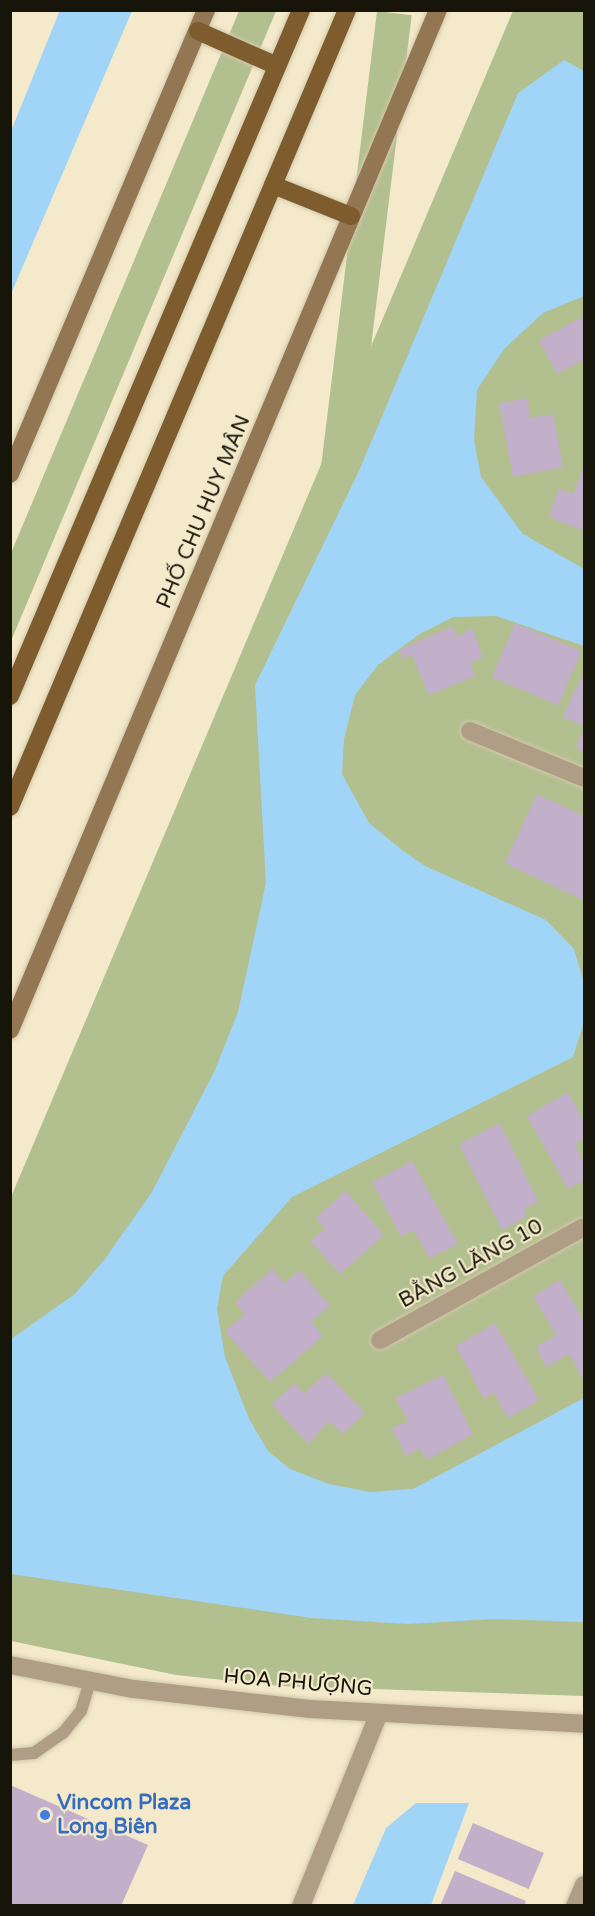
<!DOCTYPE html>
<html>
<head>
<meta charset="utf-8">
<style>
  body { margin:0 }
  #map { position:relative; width:595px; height:1916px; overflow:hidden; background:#f4eacb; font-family:"Varela Round",sans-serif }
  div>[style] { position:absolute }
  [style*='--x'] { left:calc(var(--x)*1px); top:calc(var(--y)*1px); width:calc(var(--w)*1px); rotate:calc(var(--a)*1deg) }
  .green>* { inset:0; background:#b2bf8f; transform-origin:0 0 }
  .water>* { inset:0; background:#a1d5f8 }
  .building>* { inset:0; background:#c2afca; transform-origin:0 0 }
  .roads { filter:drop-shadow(0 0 2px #d1c8ac) drop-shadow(0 0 2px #d1c8ac) }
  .lane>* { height:12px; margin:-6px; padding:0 6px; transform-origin:6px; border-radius:6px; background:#b09d85 }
  .street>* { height:18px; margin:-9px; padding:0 9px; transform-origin:9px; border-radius:9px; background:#b09d85 }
  .secondary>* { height:18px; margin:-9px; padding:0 9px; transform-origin:9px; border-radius:9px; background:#937753 }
  .primary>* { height:18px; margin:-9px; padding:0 9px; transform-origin:9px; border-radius:9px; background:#7e5c2d }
  .dots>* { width:16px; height:16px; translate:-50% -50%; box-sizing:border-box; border:3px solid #f4eacb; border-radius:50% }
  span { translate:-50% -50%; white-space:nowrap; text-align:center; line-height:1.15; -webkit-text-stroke:4.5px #f4eacb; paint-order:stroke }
  .street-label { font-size:21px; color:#171409 }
  .shop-label { font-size:21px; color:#366cbe; font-weight:700 }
  .left { translate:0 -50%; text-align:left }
  .frame { position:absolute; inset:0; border:12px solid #171409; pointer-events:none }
</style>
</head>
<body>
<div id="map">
  <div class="green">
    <div style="clip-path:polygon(239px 11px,276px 11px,11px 641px,11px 553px)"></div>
    <div style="left:377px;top:11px;width:35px;height:943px;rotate:7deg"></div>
    <div style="clip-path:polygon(513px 11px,584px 11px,584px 1696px,281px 1686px,176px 1675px,11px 1641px,11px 1197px)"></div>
  </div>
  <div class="water">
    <div style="clip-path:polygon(60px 10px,132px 11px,11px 294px,11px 131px)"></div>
    <div style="clip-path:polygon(564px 60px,584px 71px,584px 296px,543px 313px,504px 349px,477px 390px,474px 440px,481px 477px,523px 534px,584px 569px,584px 646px,496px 616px,453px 617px,418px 635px,378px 665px,355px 695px,344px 739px,342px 774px,369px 823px,402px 850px,425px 866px,546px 920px,574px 949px,584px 983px,584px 1022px,573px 1057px,292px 1197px,223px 1276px,217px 1309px,225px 1357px,249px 1419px,268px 1451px,290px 1469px,329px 1484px,370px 1492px,413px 1489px,584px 1398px,584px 1622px,493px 1619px,408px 1624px,312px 1618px,11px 1574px,11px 1339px,75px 1294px,105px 1259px,152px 1192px,215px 1070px,238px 1012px,266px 883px,255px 685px,359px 471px,518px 93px)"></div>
    <div style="clip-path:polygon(416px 1803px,469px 1803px,431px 1905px,353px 1905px,386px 1828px)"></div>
  </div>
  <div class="building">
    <div style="clip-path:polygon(584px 316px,584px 359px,557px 374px,539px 340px)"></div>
    <div style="clip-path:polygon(528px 398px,529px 418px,553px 414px,563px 467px,513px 477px,499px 403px)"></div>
    <div style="clip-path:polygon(583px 469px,584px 469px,584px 531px,549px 517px,559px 488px,573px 494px)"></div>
    <div style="left:515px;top:623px;width:72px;height:59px;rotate:23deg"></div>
    <div style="clip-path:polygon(452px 626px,457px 636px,472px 628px,483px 657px,470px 663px,475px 676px,429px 695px,412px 655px,403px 659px,399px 650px)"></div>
    <div style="clip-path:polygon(584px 673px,584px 726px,562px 717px)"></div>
    <div style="clip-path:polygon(584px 727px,584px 753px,576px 748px)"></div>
    <div style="clip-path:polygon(537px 794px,584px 816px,583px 900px,505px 863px)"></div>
    <div style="clip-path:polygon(568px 1092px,584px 1122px,584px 1138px,575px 1144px,584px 1163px,584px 1180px,568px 1189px,527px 1116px)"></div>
    <div style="clip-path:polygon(500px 1123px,538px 1201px,524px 1209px,527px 1216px,502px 1230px,459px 1144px)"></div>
    <div style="clip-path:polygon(412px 1161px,458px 1244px,430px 1258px,413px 1230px,401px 1237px,372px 1182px)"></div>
    <div style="clip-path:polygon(346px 1191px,384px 1235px,340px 1274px,310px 1241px,325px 1229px,316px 1218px)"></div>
    <div style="clip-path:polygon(272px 1269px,284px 1283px,300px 1270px,330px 1306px,311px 1321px,323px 1336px,270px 1382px,225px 1331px,245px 1314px,235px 1302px)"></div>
    <div style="clip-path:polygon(560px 1280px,584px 1321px,583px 1379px,569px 1354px,546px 1367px,536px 1347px,556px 1335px,533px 1296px)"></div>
    <div style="clip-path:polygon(495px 1323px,539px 1400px,508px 1418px,494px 1393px,484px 1399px,456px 1346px)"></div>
    <div style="clip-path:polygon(326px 1373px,365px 1413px,343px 1434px,329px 1421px,308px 1444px,272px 1404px,295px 1383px,304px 1394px)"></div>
    <div style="clip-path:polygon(443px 1375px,473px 1434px,427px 1460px,420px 1448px,406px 1456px,392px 1428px,408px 1421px,395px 1398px)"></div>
    <div style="clip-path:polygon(10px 1785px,148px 1845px,121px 1906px,10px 1906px)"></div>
    <div style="left:473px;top:1823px;width:77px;height:39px;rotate:23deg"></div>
    <div style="clip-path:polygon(455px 1871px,526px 1901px,524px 1906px,440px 1906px)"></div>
  </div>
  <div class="roads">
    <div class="lane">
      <div style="--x:10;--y:1755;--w:24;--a:-5"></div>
      <div style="--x:34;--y:1753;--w:35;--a:-35"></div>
      <div style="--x:63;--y:1733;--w:28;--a:-51"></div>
      <div style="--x:81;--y:1711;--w:30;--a:-73"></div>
    </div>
    <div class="street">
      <div style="--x:470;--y:731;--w:123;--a:22.4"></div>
      <div style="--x:380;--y:1340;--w:233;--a:-29"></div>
      <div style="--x:10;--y:1665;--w:126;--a:11"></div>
      <div style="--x:134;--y:1689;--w:177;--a:6.5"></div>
      <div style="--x:310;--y:1709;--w:274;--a:3.1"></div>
      <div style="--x:301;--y:1906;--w:208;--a:-68"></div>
      <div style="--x:575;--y:1906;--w:23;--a:-67"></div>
    </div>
    <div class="secondary">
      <div style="--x:10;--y:474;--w:504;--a:-67.1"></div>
      <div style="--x:10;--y:1030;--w:1106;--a:-67.24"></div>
    </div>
    <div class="primary">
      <div style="--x:198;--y:31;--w:86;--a:23.9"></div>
      <div style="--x:273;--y:185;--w:84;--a:21.7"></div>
      <div style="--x:10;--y:696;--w:745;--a:-67.01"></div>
      <div style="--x:10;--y:807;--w:865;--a:-67.08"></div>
    </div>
  </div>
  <div class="dots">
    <div style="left:45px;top:1815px;background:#3f7fe0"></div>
  </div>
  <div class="street-label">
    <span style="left:204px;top:512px;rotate:-67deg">PHỐ CHU HUY MÂN</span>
    <span style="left:471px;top:1264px;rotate:-29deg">BẰNG LĂNG 10</span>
    <span style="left:298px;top:1683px;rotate:5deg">HOA PHƯỢNG</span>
  </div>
  <div class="shop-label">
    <span class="left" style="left:57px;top:1815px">Vincom Plaza<br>Long Biên</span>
  </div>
  <div class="frame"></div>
</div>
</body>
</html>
